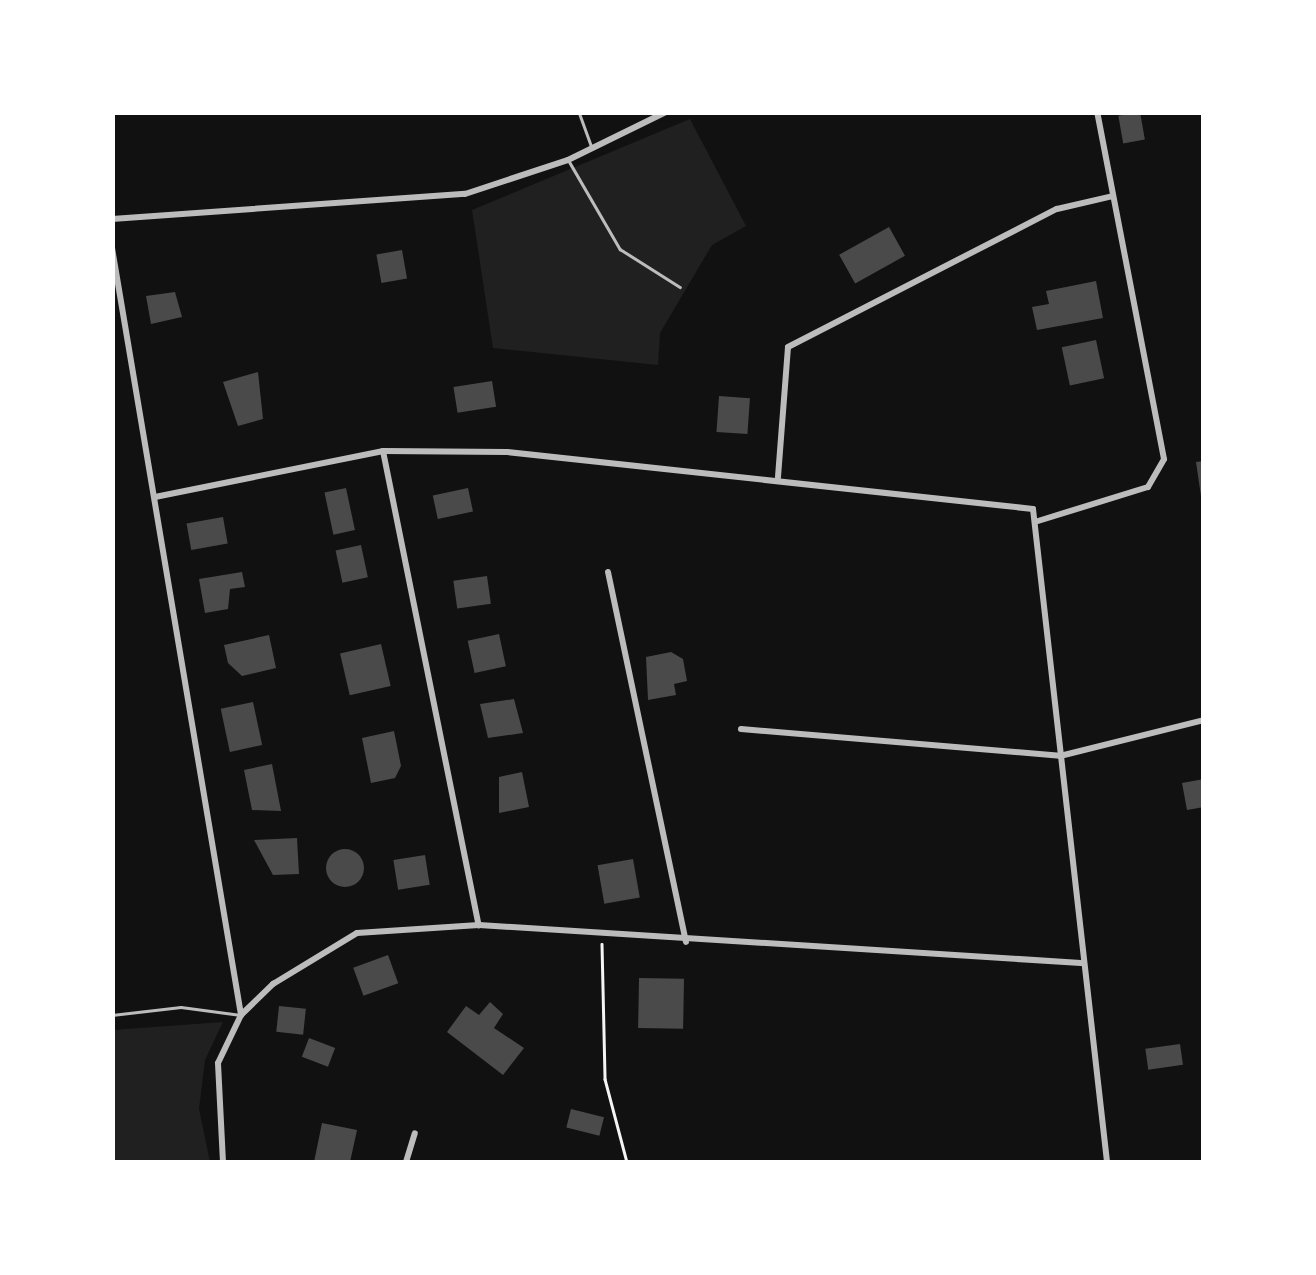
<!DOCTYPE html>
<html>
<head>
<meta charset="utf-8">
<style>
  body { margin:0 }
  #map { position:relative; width:1316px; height:1275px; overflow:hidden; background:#111; font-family:"Roboto Serif",serif }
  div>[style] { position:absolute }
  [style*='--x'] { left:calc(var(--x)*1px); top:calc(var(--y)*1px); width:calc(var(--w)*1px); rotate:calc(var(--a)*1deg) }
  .green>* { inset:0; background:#202020 }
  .building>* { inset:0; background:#4a4a4a; transform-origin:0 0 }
  .round { border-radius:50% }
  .path>* { height:2.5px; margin:-1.25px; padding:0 1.25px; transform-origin:1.25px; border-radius:1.25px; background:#f5f5f5 }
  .service>* { height:2.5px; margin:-1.25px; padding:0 1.25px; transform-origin:1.25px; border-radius:1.25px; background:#bcbcbc }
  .minor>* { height:6px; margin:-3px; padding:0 3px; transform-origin:3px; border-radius:3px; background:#bcbcbc }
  span { translate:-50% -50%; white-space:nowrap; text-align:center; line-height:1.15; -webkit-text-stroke:10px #fff; paint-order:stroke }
  .frame { position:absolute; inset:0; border:115px solid #fff; pointer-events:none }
</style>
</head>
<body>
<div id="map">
  <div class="green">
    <div style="clip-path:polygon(690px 119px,746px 226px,712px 245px,660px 333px,658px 365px,493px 348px,472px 210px)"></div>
    <div style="clip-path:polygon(223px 1022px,205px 1060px,199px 1109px,210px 1162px,113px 1162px,113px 1030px)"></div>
  </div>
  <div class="building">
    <div style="left:1140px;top:112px;width:28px;height:22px;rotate:80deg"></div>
    <div style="left:889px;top:227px;width:33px;height:57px;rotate:61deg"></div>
    <div style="left:402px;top:250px;width:29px;height:26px;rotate:80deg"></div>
    <div style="clip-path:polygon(1096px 281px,1103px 318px,1037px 330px,1032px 307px,1049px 304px,1046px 291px)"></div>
    <div style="clip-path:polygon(175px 292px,182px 317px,151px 324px,146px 296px)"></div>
    <div style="left:1096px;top:340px;width:39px;height:35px;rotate:78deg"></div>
    <div style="clip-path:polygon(258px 372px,263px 419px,238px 426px,223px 382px)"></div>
    <div style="left:492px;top:381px;width:26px;height:39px;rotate:81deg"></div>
    <div style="left:719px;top:396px;width:31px;height:36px;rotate:4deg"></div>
    <div style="clip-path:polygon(1204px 461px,1204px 495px,1201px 496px,1196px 462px)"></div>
    <div style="left:346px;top:488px;width:43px;height:22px;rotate:78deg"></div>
    <div style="left:468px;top:488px;width:24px;height:36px;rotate:78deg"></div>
    <div style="left:223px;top:517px;width:27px;height:37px;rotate:80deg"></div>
    <div style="left:361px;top:545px;width:33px;height:26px;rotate:78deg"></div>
    <div style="clip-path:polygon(242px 572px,245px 587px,230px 589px,228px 609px,205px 613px,199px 579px)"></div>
    <div style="left:487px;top:576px;width:28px;height:34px;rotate:82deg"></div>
    <div style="left:499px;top:634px;width:33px;height:32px;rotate:78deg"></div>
    <div style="clip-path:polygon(269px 635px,276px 668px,242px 676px,228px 663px,224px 645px)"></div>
    <div style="left:381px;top:644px;width:43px;height:42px;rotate:77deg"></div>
    <div style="clip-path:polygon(671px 652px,683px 659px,687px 681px,674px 684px,676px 695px,648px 700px,646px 657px)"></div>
    <div style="clip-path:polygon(514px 699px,523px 733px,488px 738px,480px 704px)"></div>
    <div style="left:253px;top:702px;width:44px;height:33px;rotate:78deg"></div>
    <div style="clip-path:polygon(394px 731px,401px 766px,395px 778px,371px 783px,362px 738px)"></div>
    <div style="clip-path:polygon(272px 764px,281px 811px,252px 810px,244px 770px)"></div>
    <div style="clip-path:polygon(522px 772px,529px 807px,499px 813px,499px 777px)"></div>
    <div style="clip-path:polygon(1204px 779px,1204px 807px,1187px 810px,1182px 783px)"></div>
    <div style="clip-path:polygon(297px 838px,299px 874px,273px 875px,254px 840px)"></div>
    <div class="round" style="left:326px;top:849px;width:38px;height:38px"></div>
    <div style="left:425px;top:855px;width:30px;height:32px;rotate:81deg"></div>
    <div style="left:633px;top:859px;width:39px;height:36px;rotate:80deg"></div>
    <div style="left:388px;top:955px;width:30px;height:37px;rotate:70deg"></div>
    <div style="left:639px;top:978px;width:45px;height:50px;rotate:1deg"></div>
    <div style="clip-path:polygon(490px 1002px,503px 1014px,494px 1028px,524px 1048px,503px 1075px,447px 1032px,466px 1006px,479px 1015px)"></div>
    <div style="left:279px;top:1006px;width:27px;height:26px;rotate:6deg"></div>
    <div style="left:309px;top:1038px;width:28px;height:20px;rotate:21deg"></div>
    <div style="left:1180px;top:1044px;width:21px;height:35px;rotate:82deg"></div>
    <div style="left:571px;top:1109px;width:34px;height:19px;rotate:14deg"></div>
    <div style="clip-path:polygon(322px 1123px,357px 1130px,350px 1162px,314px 1162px)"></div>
  </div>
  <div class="path">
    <div style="--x:602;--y:944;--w:135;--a:88.7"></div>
    <div style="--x:605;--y:1079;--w:86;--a:75.2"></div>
  </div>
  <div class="service">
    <div style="--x:579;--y:112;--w:35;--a:70"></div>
    <div style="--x:569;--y:161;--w:102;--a:59.9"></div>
    <div style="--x:620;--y:249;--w:71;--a:32.3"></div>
    <div style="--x:112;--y:1015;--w:69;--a:-6.6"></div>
    <div style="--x:181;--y:1007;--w:60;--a:7.7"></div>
  </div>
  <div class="minor">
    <div style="--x:112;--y:219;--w:354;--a:-4.1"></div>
    <div style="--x:465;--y:194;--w:108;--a:-18.3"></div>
    <div style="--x:568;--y:160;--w:109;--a:-26.1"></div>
    <div style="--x:112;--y:248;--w:778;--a:80.45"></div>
    <div style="--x:383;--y:451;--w:484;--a:78.6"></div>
    <div style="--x:479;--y:925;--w:603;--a:3.61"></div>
    <div style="--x:778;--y:477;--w:130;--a:-85.6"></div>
    <div style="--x:788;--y:347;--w:302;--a:-27.2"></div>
    <div style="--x:1057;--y:209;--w:57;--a:-13.1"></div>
    <div style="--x:155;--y:497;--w:233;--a:-11.4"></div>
    <div style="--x:383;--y:451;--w:124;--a:0.5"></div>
    <div style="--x:507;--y:452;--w:529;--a:6.18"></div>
    <div style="--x:1033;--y:509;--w:657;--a:83.53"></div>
    <div style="--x:1038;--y:521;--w:115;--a:-17.2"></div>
    <div style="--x:1148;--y:487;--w:32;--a:-60"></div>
    <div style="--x:1164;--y:459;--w:353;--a:-100.9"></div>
    <div style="--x:608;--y:572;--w:378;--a:78.1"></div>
    <div style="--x:741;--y:729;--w:320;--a:4.8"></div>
    <div style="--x:1060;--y:756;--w:148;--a:-14"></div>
    <div style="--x:223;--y:1162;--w:99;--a:-92.9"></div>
    <div style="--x:218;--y:1063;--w:53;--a:-64.4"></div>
    <div style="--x:241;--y:1015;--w:45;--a:-44.1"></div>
    <div style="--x:273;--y:984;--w:98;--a:-31.3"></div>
    <div style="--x:357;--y:933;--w:122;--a:-3.8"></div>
    <div style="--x:406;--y:1162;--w:30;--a:-73"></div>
  </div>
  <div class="frame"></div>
</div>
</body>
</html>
